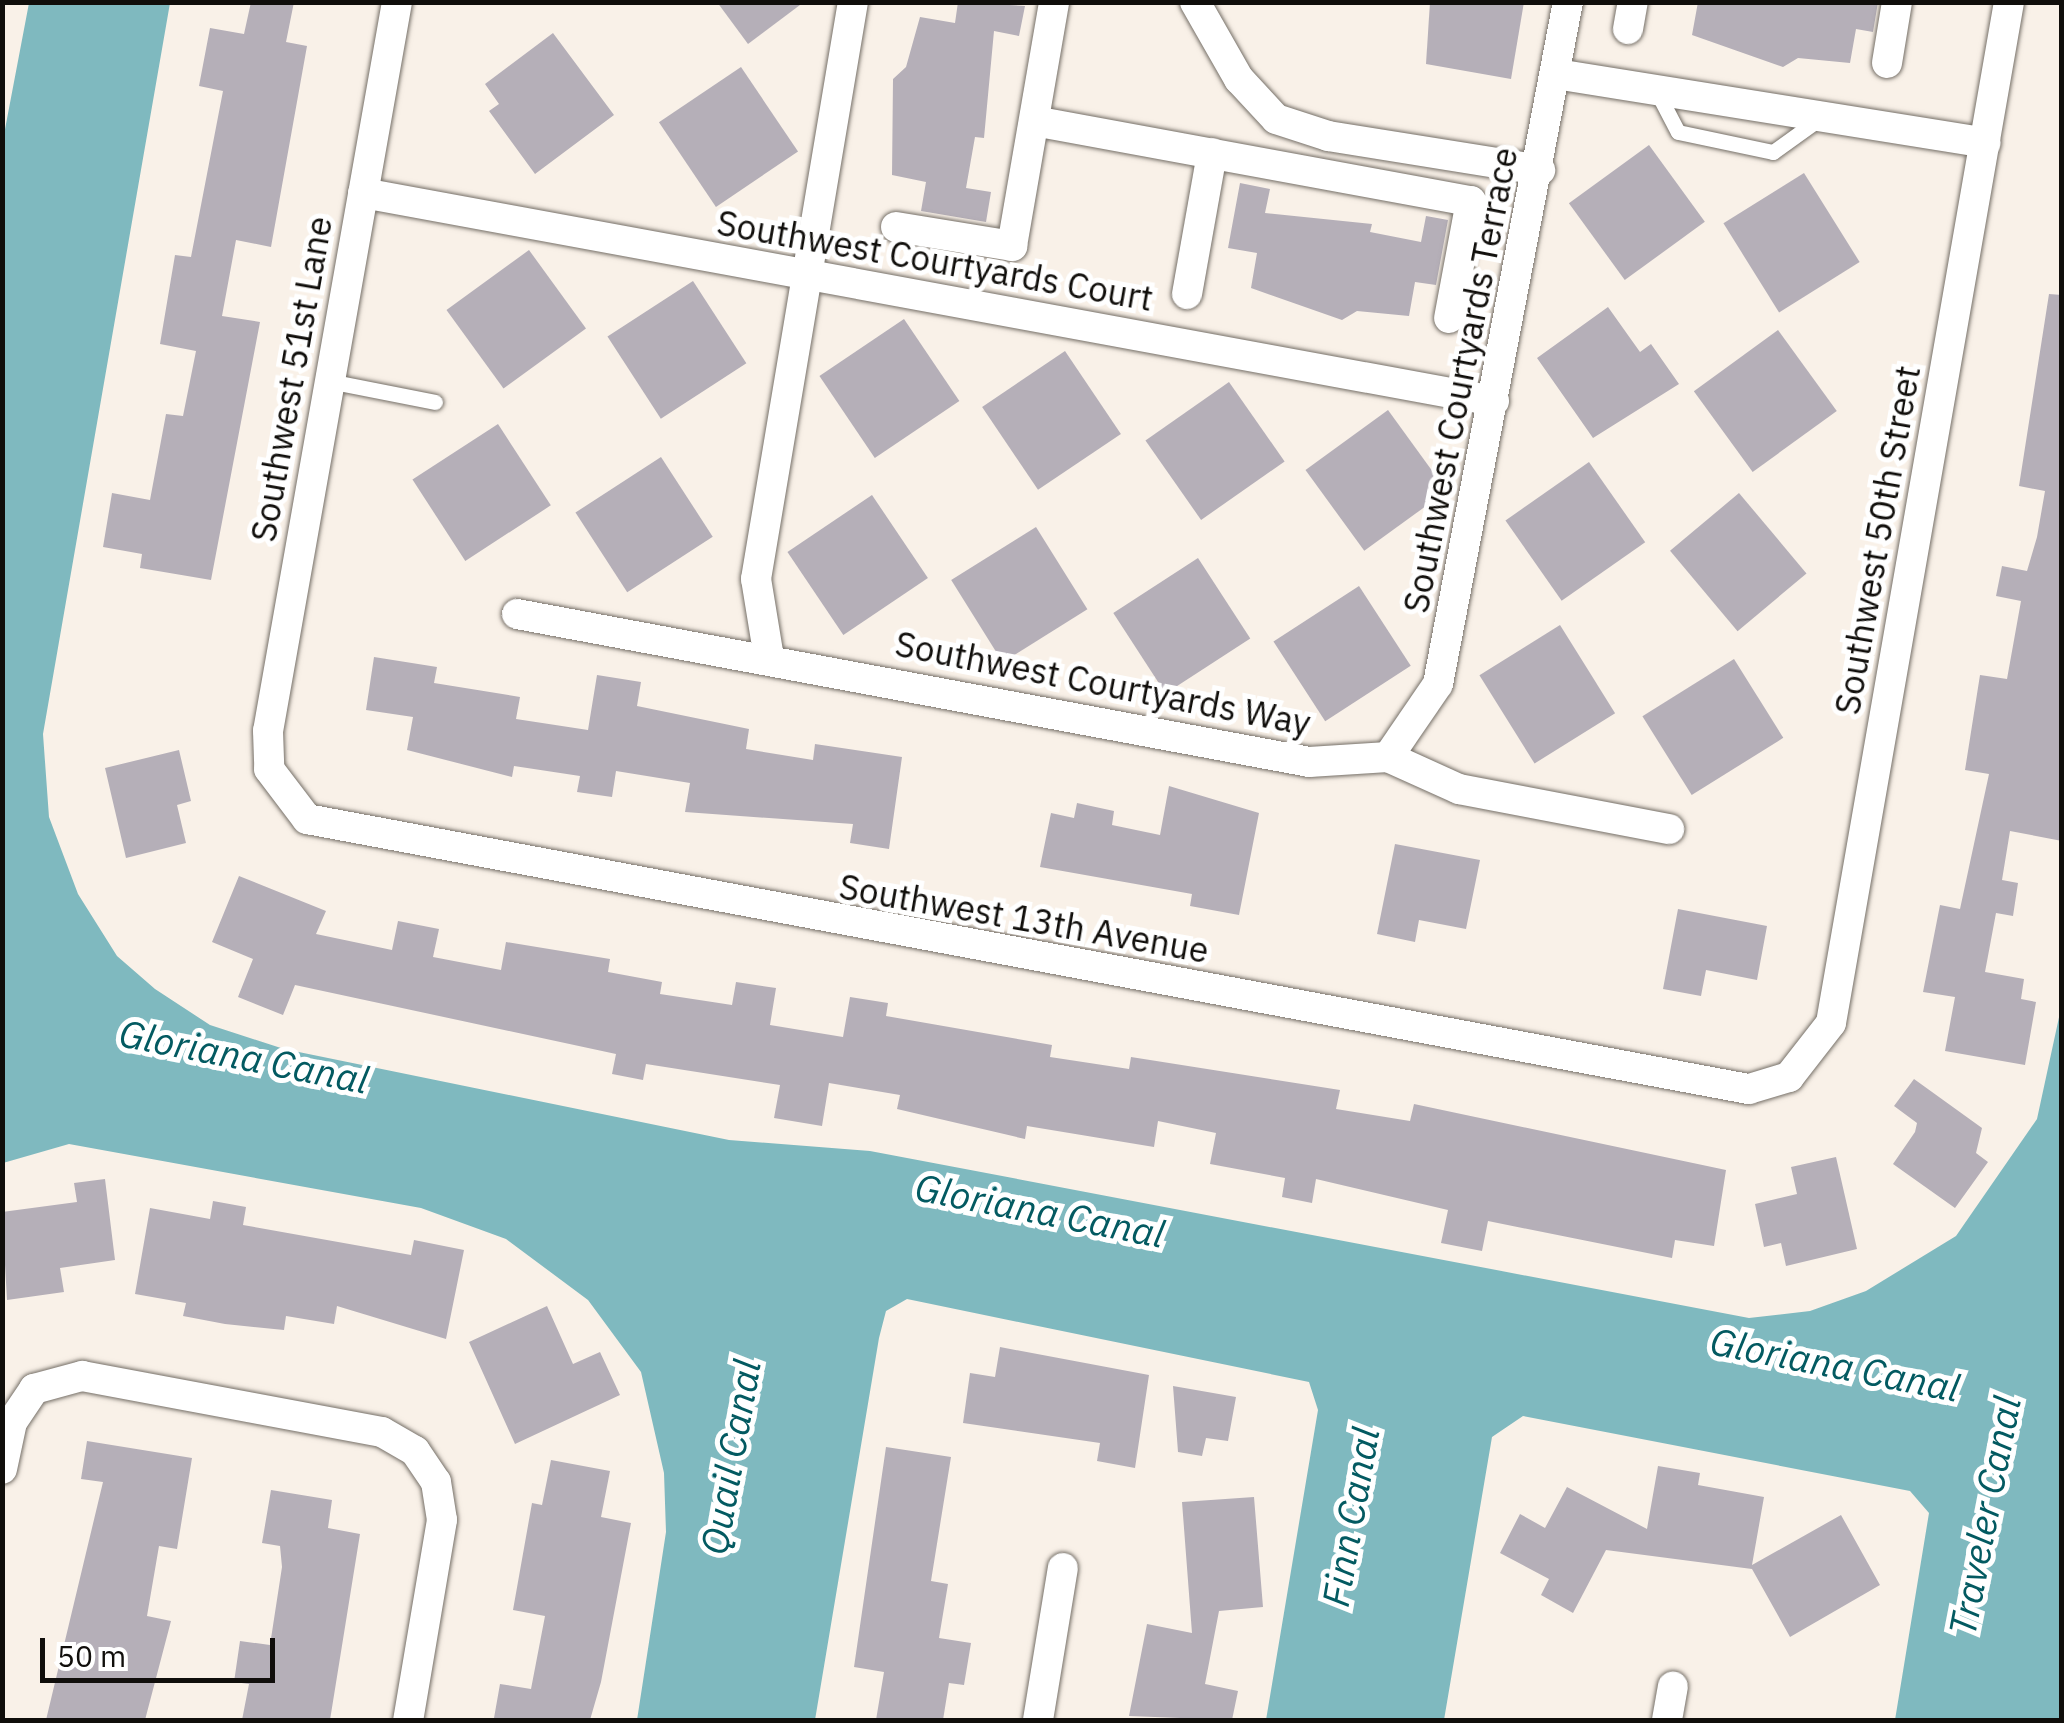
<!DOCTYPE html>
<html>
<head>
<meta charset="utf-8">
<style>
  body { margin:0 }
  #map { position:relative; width:2064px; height:1723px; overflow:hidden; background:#f9f1e8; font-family:"IBM Plex Sans",sans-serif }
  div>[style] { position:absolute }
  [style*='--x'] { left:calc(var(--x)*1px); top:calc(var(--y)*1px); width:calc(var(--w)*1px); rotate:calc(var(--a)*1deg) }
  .water>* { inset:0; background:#7fb9bf }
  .building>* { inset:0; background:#b5afb8; transform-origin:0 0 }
  .roads { filter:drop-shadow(0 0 2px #756f67) drop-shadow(0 0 2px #756f67) }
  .service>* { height:15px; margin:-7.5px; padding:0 7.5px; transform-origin:7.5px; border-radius:7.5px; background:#fff }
  .minor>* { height:30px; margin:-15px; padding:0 15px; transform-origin:15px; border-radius:15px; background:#fff }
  span { translate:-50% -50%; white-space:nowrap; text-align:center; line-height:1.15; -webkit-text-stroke:10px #fff; paint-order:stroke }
  .street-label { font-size:35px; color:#100e0b }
  .water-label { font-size:38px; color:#035a61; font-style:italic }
  .frame { position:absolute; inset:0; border:5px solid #100e0b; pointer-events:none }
  .scale { position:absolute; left:40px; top:1638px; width:235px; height:45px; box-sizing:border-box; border:5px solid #100e0b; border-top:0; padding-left:12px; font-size:30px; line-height:35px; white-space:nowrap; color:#100e0b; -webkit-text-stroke:8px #fff; paint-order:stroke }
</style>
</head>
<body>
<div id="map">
  <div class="water">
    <div style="clip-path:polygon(29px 3px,170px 3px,43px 734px,49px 817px,78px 894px,117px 956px,155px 989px,210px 1025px,284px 1049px,729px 1140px,870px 1151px,1749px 1318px,1810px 1311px,1866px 1291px,1956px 1236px,2037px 1119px,2061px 1008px,2061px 1720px,1895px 1720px,1929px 1513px,1910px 1491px,1523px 1416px,1492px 1437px,1444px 1720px,1266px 1720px,1318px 1410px,1309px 1382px,907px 1299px,886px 1311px,879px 1338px,815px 1720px,637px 1720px,666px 1532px,664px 1473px,641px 1372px,588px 1300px,506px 1239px,421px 1208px,69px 1144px,3px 1163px,2px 145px)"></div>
  </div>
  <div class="building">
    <div style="clip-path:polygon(251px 2px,294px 2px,286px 42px,307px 46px,271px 247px,236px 240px,222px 316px,260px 322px,211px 580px,140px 568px,142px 554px,103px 547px,112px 493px,150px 500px,166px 414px,183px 416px,196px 351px,160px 344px,175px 255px,191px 257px,223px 91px,199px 86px,210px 28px,244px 34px)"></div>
    <div style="clip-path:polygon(717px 2px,804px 2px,748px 44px)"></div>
    <div style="clip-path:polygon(958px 2px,1025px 6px,1019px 36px,994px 31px,984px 138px,975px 137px,966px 188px,991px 192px,986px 222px,921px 211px,926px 182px,892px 175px,893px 79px,906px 67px,920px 17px,955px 23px)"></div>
    <div style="clip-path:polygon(1430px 2px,1524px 2px,1511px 79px,1426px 64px)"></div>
    <div style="clip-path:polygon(1698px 2px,1878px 2px,1873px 32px,1856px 29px,1850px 63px,1798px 58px,1783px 67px,1692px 35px)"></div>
    <div style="clip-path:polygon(553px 33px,614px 115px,535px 174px,489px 111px,499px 104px,485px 84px)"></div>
    <div style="left:741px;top:67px;width:102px;height:99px;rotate:56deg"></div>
    <div style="left:1649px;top:145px;width:95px;height:99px;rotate:54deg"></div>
    <div style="left:1804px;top:173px;width:105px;height:95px;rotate:58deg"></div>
    <div style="clip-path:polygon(1240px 183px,1270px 189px,1265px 213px,1372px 224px,1370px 232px,1421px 242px,1426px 216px,1448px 220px,1436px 285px,1415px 282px,1409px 316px,1357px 311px,1342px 320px,1251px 288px,1257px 253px,1228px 248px)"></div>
    <div style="left:529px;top:250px;width:97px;height:102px;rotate:54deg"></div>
    <div style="left:693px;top:281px;width:98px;height:102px;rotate:57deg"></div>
    <div style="clip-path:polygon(2049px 294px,2062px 295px,2062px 841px,2010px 831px,2002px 880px,2018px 883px,2013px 916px,1996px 913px,1985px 972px,2024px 979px,2021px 999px,2036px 1002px,2025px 1065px,1945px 1051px,1955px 997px,1923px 992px,1940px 905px,1960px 909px,1989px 774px,1965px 770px,1980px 675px,2007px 679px,2021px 601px,1996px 596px,2002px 566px,2027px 571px,2037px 537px,2045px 491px,2019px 486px)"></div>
    <div style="clip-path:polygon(1608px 307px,1640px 352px,1651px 344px,1679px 384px,1593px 438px,1537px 358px)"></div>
    <div style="left:904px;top:319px;width:99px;height:102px;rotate:56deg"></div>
    <div style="left:1778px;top:330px;width:100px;height:104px;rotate:54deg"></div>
    <div style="left:1065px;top:351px;width:100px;height:100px;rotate:56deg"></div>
    <div style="left:1229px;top:382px;width:97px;height:102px;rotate:55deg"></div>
    <div style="left:1388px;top:410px;width:100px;height:102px;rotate:54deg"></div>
    <div style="left:498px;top:424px;width:97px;height:102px;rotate:57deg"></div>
    <div style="left:661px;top:457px;width:95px;height:102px;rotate:57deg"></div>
    <div style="left:1589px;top:462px;width:98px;height:102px;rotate:55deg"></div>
    <div style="left:1739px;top:493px;width:105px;height:90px;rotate:50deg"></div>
    <div style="left:872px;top:495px;width:100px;height:102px;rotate:56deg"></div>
    <div style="left:1036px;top:527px;width:97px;height:100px;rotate:58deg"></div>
    <div style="left:1198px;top:558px;width:96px;height:101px;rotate:57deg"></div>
    <div style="left:1359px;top:586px;width:95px;height:102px;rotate:57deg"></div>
    <div style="left:1560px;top:625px;width:104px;height:95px;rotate:58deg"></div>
    <div style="clip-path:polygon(374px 657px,437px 667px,434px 683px,520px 697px,516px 719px,588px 730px,597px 675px,641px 682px,637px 706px,749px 729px,746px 749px,813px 760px,815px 744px,902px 757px,889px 849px,850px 843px,853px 824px,685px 812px,690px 783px,616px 771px,612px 797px,577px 792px,580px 776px,514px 766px,512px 777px,407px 750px,413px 717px,366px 710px)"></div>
    <div style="left:1734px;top:659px;width:93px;height:108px;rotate:58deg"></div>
    <div style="clip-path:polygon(179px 750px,191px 801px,177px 805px,186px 843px,126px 858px,105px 768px)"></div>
    <div style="clip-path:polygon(1169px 786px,1259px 813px,1239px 915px,1190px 906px,1192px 894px,1040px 867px,1051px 813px,1074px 818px,1077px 803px,1114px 811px,1112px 825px,1160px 835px)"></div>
    <div style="clip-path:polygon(1395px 844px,1480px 860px,1466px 929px,1419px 920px,1415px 942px,1377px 934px)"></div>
    <div style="clip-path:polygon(239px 876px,326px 911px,316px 934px,392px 950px,398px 921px,439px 929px,433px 957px,501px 970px,506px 942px,610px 959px,608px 972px,662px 982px,660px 994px,732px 1005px,736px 982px,776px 988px,770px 1025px,843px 1037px,850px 997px,888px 1003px,886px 1016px,1052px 1045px,1050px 1057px,1129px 1069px,1131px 1057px,1340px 1090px,1336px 1109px,1410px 1121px,1414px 1104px,1726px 1170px,1714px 1246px,1675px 1240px,1672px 1258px,1488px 1221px,1482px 1251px,1441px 1243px,1448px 1210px,1316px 1179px,1312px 1203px,1282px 1197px,1285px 1178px,1210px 1164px,1216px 1133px,1158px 1121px,1154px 1147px,1027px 1126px,1025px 1139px,897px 1109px,900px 1095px,829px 1083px,822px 1126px,774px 1118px,780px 1085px,646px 1064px,643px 1080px,612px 1074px,616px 1054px,295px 985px,283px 1015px,238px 997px,253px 959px,212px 942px)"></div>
    <div style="clip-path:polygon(1678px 909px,1767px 926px,1757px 980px,1706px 970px,1701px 996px,1663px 989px)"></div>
    <div style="clip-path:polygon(1914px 1079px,1982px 1128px,1976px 1153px,1988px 1162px,1955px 1208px,1893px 1164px,1915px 1132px,1917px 1123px,1894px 1106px)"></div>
    <div style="clip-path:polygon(1836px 1157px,1857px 1249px,1786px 1266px,1781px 1243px,1764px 1247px,1755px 1204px,1797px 1194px,1791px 1167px)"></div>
    <div style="clip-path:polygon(105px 1179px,115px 1260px,60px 1268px,64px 1292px,7px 1300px,2px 1212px,77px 1202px,74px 1183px)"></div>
    <div style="clip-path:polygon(213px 1201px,246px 1207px,243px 1225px,411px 1255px,414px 1240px,464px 1250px,446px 1339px,337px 1306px,334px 1324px,286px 1316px,284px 1330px,225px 1324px,183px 1316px,186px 1303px,135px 1294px,150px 1208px,210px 1219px)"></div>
    <div style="clip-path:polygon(547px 1306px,573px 1364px,600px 1352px,620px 1395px,515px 1444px,469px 1342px)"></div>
    <div style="clip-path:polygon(1000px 1347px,1149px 1375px,1135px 1468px,1097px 1461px,1100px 1443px,963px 1423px,970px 1373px,995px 1377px)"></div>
    <div style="clip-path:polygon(1173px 1386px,1236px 1397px,1228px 1441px,1206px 1438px,1202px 1456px,1178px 1452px)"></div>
    <div style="clip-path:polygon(87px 1441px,192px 1458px,177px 1549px,159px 1546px,147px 1616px,171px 1621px,145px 1720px,46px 1720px,103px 1482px,81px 1479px)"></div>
    <div style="clip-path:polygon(886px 1447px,951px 1457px,931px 1581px,948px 1584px,939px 1638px,971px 1643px,964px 1685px,949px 1683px,943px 1720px,876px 1720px,884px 1672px,854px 1667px)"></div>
    <div style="clip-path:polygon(551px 1460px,610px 1471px,601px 1517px,631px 1523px,601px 1682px,590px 1720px,494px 1718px,500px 1684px,531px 1689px,545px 1616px,513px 1610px,532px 1503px,542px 1505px)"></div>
    <div style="clip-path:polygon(1658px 1466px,1700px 1473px,1698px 1485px,1764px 1497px,1752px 1565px,1841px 1515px,1880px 1585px,1790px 1637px,1752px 1569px,1606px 1550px,1573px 1613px,1541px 1595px,1549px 1579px,1500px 1553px,1520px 1514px,1545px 1528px,1567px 1487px,1647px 1529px)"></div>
    <div style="clip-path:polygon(271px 1490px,332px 1500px,328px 1528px,360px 1534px,330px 1720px,242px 1720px,249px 1684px,234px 1682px,240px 1641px,270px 1645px,282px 1567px,280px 1546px,262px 1543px)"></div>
    <div style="clip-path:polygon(1254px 1497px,1263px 1607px,1219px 1611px,1205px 1684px,1238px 1691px,1232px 1720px,1129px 1716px,1147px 1624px,1192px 1633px,1182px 1502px)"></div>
  </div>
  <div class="roads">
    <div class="service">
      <div style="--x:1656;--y:90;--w:47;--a:62.4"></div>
      <div style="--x:1678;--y:132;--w:97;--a:11.9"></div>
      <div style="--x:1773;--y:152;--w:57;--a:-35.7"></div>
      <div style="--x:329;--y:381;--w:108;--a:11.2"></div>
    </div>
    <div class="minor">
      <div style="--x:397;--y:2;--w:740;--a:100.03"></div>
      <div style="--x:268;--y:731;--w:38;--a:88"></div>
      <div style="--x:269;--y:769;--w:63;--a:52.8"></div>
      <div style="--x:307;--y:819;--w:1467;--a:10.61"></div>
      <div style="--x:1749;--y:1089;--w:42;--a:-16.7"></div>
      <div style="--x:1789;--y:1077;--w:68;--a:-52.1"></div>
      <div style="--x:1831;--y:1023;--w:1036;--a:-80.11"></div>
      <div style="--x:1195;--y:2;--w:89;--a:60.3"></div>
      <div style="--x:1239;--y:79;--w:54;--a:47.2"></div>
      <div style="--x:1276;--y:119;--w:55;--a:18.1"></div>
      <div style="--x:1328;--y:136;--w:215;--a:9.1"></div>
      <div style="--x:1628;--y:29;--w:27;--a:-80"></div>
      <div style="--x:1887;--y:63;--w:62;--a:-80.7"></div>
      <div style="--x:1556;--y:74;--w:435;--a:9.1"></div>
      <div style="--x:1034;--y:121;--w:444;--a:10.4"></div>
      <div style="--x:1471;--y:201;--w:119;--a:100.6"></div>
      <div style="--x:363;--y:193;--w:1150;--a:10.42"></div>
      <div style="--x:896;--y:227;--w:118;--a:9.3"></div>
      <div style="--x:1012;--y:246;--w:248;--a:-80.2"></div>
      <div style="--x:1187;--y:294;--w:143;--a:-79.9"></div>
      <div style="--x:517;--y:614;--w:806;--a:10.58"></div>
      <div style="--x:1309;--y:762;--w:79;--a:-3.6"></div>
      <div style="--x:1388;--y:757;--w:78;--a:24.3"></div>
      <div style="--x:1459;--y:789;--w:214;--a:10.8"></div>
      <div style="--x:769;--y:658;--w:80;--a:-99.3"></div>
      <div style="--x:756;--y:579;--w:585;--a:-80.46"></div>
      <div style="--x:1388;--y:757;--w:88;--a:-55.6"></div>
      <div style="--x:1438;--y:684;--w:694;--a:-79.21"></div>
      <div style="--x:2;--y:1469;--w:48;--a:-78"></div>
      <div style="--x:12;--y:1422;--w:40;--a:-56"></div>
      <div style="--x:34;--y:1389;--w:50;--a:-15.2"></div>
      <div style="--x:82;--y:1376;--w:305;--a:10.6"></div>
      <div style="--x:382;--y:1432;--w:38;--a:30"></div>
      <div style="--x:415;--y:1451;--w:37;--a:56"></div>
      <div style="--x:436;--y:1482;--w:38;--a:81"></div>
      <div style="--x:442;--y:1520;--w:203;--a:99.6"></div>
      <div style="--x:1038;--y:1720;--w:154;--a:-80.7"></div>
      <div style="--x:1667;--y:1720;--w:34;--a:-80"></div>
    </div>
  </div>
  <div class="street-label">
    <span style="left:935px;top:260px;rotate:10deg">Southwest Courtyards Court</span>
    <span style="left:291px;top:379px;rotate:-80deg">Southwest 51st Lane</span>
    <span style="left:1460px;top:380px;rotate:-79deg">Southwest Courtyards Terrace</span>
    <span style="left:1877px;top:540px;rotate:-80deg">Southwest 50th Street</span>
    <span style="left:1103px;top:683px;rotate:11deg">Southwest Courtyards Way</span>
    <span style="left:1024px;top:918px;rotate:10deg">Southwest 13th Avenue</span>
  </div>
  <div class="water-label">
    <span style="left:244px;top:1056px;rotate:11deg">Gloriana Canal</span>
    <span style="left:1040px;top:1210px;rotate:11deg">Gloriana Canal</span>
    <span style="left:1835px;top:1364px;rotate:11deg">Gloriana Canal</span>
    <span style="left:730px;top:1457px;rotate:-80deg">Quail Canal</span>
    <span style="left:1984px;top:1516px;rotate:-79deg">Traveler Canal</span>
    <span style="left:1350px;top:1517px;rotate:-80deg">Finn Canal</span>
  </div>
  <div class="frame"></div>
  <div class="scale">50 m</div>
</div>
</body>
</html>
